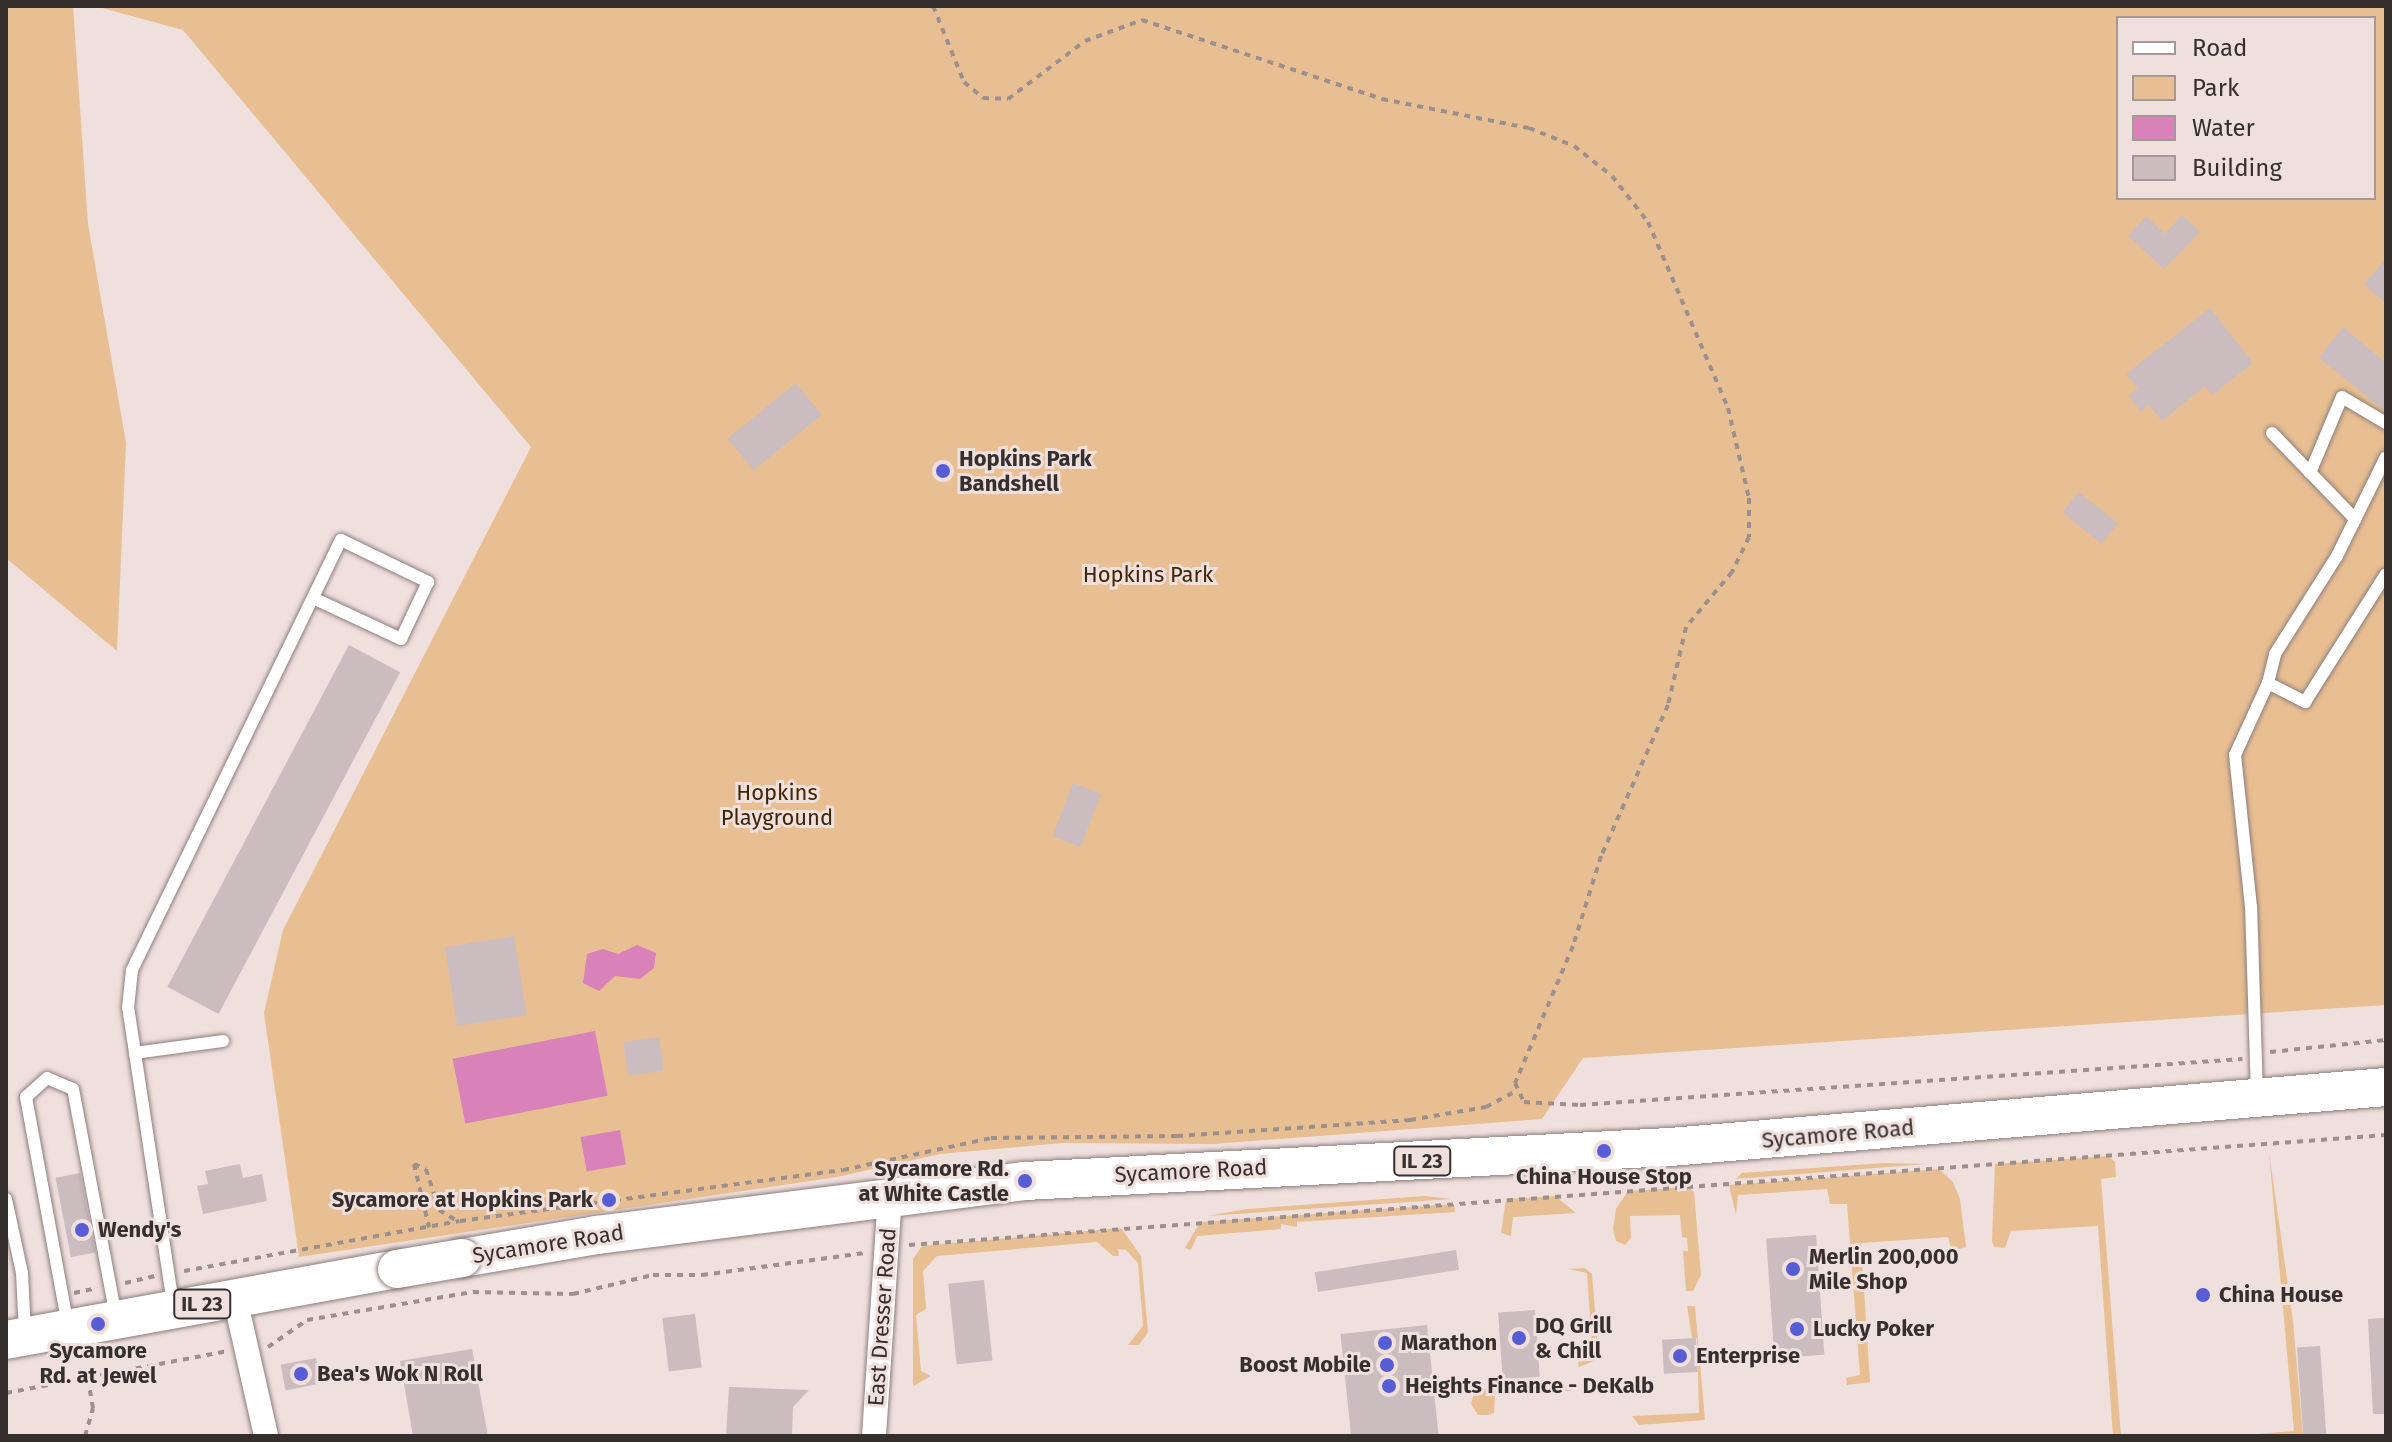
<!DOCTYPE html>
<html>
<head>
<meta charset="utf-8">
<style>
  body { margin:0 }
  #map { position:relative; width:2392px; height:1442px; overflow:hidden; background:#efdfdd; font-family:"Fira Sans",sans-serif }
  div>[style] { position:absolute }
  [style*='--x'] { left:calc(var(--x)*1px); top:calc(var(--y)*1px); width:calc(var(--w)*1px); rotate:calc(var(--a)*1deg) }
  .green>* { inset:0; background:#e8bf92 }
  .water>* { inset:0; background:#d882b9; transform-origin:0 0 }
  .building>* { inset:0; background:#cbbcbf; transform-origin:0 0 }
  .path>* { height:4px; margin-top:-2px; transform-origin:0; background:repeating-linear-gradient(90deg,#9c908f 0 6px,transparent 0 12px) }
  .roads { filter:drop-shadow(0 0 2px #8c7e7c) drop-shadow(0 0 2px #8c7e7c) }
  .lane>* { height:12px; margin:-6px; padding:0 6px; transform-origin:6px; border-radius:6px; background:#fff }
  .street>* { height:24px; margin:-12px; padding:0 12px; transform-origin:12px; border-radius:12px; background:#fff }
  .primary>* { height:38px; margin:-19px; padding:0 19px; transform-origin:19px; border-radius:19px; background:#fff }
  .bridges { filter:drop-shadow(0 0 2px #8c7e7c) drop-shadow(0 0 2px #8c7e7c) }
  .primary-bridge>* { height:38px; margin:-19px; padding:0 19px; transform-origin:19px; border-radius:19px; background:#fff }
  .dots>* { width:22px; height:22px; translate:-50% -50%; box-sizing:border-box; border:4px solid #efdfdd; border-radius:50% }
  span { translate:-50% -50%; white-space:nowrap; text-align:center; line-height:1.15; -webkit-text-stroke:6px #efdfdd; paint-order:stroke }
  .shield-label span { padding:2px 6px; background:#efdfdd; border:2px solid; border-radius:6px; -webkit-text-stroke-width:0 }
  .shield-label { font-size:20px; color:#352f2e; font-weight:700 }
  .poi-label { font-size:22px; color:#352f2e; font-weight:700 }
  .left { translate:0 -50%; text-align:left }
  .right { translate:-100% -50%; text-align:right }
  .park-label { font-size:22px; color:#402602 }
  .street-label { font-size:22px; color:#352f2e }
  .frame { position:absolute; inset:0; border:8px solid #352f2e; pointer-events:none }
  .legend { position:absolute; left:2116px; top:16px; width:260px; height:184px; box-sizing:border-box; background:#efdfdd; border:2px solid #a59997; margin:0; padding:10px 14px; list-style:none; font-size:24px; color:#352f2e }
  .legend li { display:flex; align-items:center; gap:16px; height:40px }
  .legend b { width:40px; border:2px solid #a59997 }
</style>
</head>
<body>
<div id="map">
  <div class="green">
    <div style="clip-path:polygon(6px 6px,73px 6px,88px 224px,126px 443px,117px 651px,6px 558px)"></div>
    <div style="clip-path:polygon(evenodd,95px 6px,2386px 6px,2386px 1005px,1583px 1058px,1542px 1119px,1213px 1144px,1062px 1143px,940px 1154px,837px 1177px,299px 1257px,264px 1013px,283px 930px,531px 447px,183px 30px,95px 6px,2118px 18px,2374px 18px,2374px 198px,2118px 198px,2118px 18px)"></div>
    <div style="clip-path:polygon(2269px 1152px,2293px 1321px,2303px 1436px,2233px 1436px,2294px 1431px)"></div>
    <div style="clip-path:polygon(2108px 1156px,2115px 1162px,2116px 1177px,2101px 1179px,2121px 1436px,2113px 1436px,2098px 1226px,2011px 1231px,2005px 1248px,1994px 1247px,1992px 1241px,1995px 1164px)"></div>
    <div style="clip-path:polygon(1884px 1163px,1925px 1164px,1736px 1179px,1742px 1173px)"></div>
    <div style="clip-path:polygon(1939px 1169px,1953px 1182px,1960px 1199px,1966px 1247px,1952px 1251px,1948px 1237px,1861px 1243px,1870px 1382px,1847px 1385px,1846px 1378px,1860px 1375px,1847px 1204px,1830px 1204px,1827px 1189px,1738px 1195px,1736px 1215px,1729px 1185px)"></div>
    <div style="clip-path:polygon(1689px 1187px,1694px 1192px,1701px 1275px,1693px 1291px,1686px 1291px,1683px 1251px,1688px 1251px,1687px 1238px,1682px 1237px,1680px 1215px,1630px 1216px,1631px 1238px,1625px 1245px,1616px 1241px,1613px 1229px,1616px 1209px,1628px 1191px)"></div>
    <div style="clip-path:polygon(1425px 1196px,1451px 1199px,1207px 1216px,1247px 1209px)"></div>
    <div style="clip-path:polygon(1555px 1196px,1576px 1213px,1513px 1217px,1511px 1236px,1501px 1233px,1506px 1199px)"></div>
    <div style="clip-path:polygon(1454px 1204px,1455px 1212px,1297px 1222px,1297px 1227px,1281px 1224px,1281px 1229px,1197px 1236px,1191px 1250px,1185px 1248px,1200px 1222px)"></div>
    <div style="clip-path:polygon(1121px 1228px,1141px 1256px,1148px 1332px,1139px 1345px,1128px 1345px,1143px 1326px,1138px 1263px,1126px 1250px,1118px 1249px,1119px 1256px,1113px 1256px,1097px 1242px,937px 1256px,923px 1271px,926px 1309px,916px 1315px,921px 1371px,931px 1376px,913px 1386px,913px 1259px,922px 1246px)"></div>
    <div style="clip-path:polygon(1585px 1268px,1592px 1274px,1599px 1359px,1579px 1367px,1578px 1362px,1593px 1360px,1587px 1273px,1569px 1269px)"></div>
    <div style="clip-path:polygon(1687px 1306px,1695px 1306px,1705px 1420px,1639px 1425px,1632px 1416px,1699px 1413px,1697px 1338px,1692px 1338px)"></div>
    <div style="clip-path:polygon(1570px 1387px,1571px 1391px,1495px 1395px,1494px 1413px,1488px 1415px,1478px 1415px,1471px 1404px,1475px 1389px)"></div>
  </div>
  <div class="water">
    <div style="clip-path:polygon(637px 945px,656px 953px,654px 968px,640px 979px,615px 976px,599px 991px,583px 983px,587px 954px,603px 949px,618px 954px)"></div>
    <div style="left:595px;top:1031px;width:66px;height:145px;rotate:79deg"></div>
    <div style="left:620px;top:1130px;width:35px;height:40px;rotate:80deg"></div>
  </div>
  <div class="building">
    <div style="clip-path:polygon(2182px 215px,2200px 232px,2164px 269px,2128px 236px,2146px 216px,2165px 234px)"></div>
    <div style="clip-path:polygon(2386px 258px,2386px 303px,2364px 285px)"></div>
    <div style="clip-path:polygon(2210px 308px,2253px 363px,2212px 395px,2205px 386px,2162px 421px,2149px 405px,2141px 412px,2129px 396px,2138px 388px,2126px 374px)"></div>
    <div style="clip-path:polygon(2343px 327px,2386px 363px,2386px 412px,2319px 358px)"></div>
    <div style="left:796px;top:383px;width:41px;height:88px;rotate:51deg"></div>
    <div style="left:2079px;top:492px;width:50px;height:26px;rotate:39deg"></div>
    <div style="left:349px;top:645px;width:58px;height:387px;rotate:28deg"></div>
    <div style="left:1073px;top:783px;width:30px;height:57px;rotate:21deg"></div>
    <div style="left:514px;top:936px;width:80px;height:70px;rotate:81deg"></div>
    <div style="left:659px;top:1037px;width:34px;height:36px;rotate:82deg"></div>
    <div style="clip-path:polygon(240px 1164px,243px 1178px,262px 1174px,267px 1201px,203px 1214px,197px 1186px,208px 1184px,205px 1171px)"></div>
    <div style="left:80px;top:1173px;width:81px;height:25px;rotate:79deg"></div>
    <div style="left:1816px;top:1235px;width:120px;height:50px;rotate:86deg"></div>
    <div style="left:1456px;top:1250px;width:20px;height:143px;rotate:81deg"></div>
    <div style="left:984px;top:1280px;width:81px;height:36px;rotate:84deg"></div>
    <div style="left:1535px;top:1310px;width:67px;height:37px;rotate:86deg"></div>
    <div style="left:695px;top:1314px;width:54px;height:33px;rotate:83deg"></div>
    <div style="clip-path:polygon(2386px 1318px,2386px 1414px,2373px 1414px,2368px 1319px)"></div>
    <div style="left:1427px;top:1325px;width:112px;height:87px;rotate:84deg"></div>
    <div style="left:1696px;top:1338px;width:34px;height:34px;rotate:87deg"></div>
    <div style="left:2320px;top:1346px;width:90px;height:23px;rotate:86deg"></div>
    <div style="clip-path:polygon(472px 1349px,488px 1436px,413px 1436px,400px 1361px)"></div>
    <div style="left:316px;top:1358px;width:26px;height:36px;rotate:79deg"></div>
    <div style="clip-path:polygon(729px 1387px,809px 1390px,793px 1407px,792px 1436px,726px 1436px)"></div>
  </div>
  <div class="path">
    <div style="--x:933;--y:6;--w:82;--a:67.8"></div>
    <div style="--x:964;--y:82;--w:25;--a:40"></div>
    <div style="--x:983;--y:98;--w:25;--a:2"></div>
    <div style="--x:1008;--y:99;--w:96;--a:-37"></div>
    <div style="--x:1085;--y:41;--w:61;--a:-20.2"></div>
    <div style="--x:1142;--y:20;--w:253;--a:18.2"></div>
    <div style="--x:1382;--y:99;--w:150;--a:11.2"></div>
    <div style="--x:1529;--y:128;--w:48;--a:21.8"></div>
    <div style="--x:1574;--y:146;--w:48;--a:38.3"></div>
    <div style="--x:1612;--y:176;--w:58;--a:52"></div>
    <div style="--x:1648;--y:222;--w:202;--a:66.7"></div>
    <div style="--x:1728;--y:408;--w:92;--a:76.9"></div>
    <div style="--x:1749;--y:498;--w:39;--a:90"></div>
    <div style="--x:1749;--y:537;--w:39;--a:116"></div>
    <div style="--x:1732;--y:572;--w:72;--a:129.9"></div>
    <div style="--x:1686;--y:627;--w:80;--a:103"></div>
    <div style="--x:1668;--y:705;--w:165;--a:113.9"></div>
    <div style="--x:1601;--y:856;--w:94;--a:107.3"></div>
    <div style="--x:1573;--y:946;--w:149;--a:112.9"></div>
    <div style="--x:1515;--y:1083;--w:21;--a:65"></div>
    <div style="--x:1524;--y:1102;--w:56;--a:3.1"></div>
    <div style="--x:1580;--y:1105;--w:664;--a:-3.97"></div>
    <div style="--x:2270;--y:1052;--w:117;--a:-5.9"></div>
    <div style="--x:414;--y:1164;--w:13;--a:23"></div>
    <div style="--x:426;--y:1169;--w:43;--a:72.4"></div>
    <div style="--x:439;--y:1210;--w:21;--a:31"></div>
    <div style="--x:414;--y:1164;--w:65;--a:76.6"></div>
    <div style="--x:909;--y:1245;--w:1481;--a:-4.26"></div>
    <div style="--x:184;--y:1271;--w:280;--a:-10.3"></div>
    <div style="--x:460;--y:1221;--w:386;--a:-7.6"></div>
    <div style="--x:843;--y:1170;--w:151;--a:-12.2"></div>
    <div style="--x:991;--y:1138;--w:186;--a:-0.6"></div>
    <div style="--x:1177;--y:1136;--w:234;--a:-3.9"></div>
    <div style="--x:1410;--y:1120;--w:77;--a:-9.7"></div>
    <div style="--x:1486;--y:1107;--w:34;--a:-28"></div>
    <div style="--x:125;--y:1283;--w:32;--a:-13"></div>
    <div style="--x:74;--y:1293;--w:24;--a:-12"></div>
    <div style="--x:268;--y:1347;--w:47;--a:-34.7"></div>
    <div style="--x:307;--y:1320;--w:168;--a:-9.6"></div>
    <div style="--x:473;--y:1292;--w:100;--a:1.1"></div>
    <div style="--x:573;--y:1294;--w:82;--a:-13.4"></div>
    <div style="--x:653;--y:1275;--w:49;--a:0"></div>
    <div style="--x:702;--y:1275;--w:164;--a:-7.7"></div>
    <div style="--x:6;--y:1393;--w:226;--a:-10.7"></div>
    <div style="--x:85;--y:1436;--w:29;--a:-74"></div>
    <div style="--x:93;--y:1408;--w:29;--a:-100"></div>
  </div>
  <div class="roads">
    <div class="lane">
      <div style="--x:2272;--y:433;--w:120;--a:46"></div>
      <div style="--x:2310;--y:473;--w:82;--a:-67.2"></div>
      <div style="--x:2342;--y:397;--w:51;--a:30.6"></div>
      <div style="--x:2268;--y:683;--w:42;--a:27.2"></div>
      <div style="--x:2305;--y:702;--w:151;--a:-57.7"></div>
      <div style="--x:135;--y:1053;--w:89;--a:-7.8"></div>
      <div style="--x:2257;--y:1095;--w:188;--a:-91.8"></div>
      <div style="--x:2251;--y:907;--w:153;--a:-96"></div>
      <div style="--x:2235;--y:755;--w:79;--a:-65.4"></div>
      <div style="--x:2268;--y:683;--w:30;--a:-76"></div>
      <div style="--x:2275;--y:654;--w:116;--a:-57.7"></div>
      <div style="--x:2337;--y:556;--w:110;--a:-63.7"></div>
      <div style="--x:6;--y:1199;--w:76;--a:77.8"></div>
      <div style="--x:22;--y:1273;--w:60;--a:87.1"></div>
      <div style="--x:173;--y:1304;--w:299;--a:-98.6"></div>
      <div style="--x:128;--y:1008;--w:38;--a:-84"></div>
      <div style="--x:132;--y:970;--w:478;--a:-64.1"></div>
      <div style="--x:341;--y:540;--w:97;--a:25.8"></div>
      <div style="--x:428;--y:582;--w:63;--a:115.3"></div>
      <div style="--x:401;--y:639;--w:97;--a:-155"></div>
      <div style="--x:68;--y:1326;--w:233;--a:-100.4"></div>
      <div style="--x:26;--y:1097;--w:28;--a:-42"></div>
      <div style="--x:47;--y:1078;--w:28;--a:23"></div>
      <div style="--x:73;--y:1089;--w:231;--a:79.3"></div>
    </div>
    <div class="street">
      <div style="--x:235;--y:1298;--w:141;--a:77.3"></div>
      <div style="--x:874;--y:1436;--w:240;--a:-86.2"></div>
    </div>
    <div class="primary">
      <div style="--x:462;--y:1258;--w:137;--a:-9.7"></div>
      <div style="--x:597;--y:1235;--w:431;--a:-7.2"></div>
      <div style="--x:1025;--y:1181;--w:646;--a:-3.02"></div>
      <div style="--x:1670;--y:1147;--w:719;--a:-4.79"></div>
      <div style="--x:6;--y:1340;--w:397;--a:-10.3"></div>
    </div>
  </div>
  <div class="bridges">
    <div class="primary-bridge">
      <div style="--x:397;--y:1269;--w:66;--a:-9.6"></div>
    </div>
  </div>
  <div class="dots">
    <div style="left:943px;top:471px;background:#575dd4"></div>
    <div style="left:1604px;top:1151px;background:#575dd4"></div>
    <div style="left:1025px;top:1181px;background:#575dd4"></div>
    <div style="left:609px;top:1200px;background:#575dd4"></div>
    <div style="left:82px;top:1230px;background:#575dd4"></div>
    <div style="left:1793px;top:1269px;background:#575dd4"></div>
    <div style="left:2203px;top:1295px;background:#575dd4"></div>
    <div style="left:98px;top:1324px;background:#575dd4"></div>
    <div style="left:1797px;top:1329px;background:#575dd4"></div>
    <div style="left:1519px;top:1338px;background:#575dd4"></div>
    <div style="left:1385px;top:1343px;background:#575dd4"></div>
    <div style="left:1680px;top:1356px;background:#575dd4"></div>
    <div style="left:1387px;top:1365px;background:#575dd4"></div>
    <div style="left:301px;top:1374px;background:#575dd4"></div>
    <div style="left:1389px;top:1386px;background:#575dd4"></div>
  </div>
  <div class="shield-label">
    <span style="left:1422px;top:1161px">IL 23</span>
    <span style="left:202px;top:1304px">IL 23</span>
  </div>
  <div class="poi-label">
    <span class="left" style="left:959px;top:471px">Hopkins Park<br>Bandshell</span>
    <span class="right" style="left:1009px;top:1181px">Sycamore Rd.<br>at White Castle</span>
    <span style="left:1604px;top:1177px">China House Stop</span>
    <span class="right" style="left:593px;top:1200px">Sycamore at Hopkins Park</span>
    <span class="left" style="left:98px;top:1230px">Wendy's</span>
    <span class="left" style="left:1809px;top:1269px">Merlin 200,000<br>Mile Shop</span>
    <span class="left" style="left:2219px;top:1295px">China House</span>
    <span class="left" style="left:1535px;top:1338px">DQ Grill<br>&amp; Chill</span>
    <span class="left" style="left:1813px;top:1329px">Lucky Poker</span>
    <span class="left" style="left:1401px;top:1343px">Marathon</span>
    <span style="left:98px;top:1363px">Sycamore<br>Rd. at Jewel</span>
    <span class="left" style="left:1696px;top:1356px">Enterprise</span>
    <span class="right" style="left:1371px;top:1365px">Boost Mobile</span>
    <span class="left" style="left:317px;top:1374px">Bea's Wok N Roll</span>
    <span class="left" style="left:1405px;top:1386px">Heights Finance - DeKalb</span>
  </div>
  <div class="park-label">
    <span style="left:1148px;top:575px">Hopkins Park</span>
    <span style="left:777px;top:805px">Hopkins<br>Playground</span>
  </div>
  <div class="street-label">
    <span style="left:1838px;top:1134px;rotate:-5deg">Sycamore Road</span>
    <span style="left:1191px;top:1171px;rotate:-3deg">Sycamore Road</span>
    <span style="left:548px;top:1244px;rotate:-9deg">Sycamore Road</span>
    <span style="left:882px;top:1317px;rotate:-86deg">East Dresser Road</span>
  </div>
  <div class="frame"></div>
  <ul class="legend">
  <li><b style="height:10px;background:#fff"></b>Road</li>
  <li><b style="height:22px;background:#e8bf92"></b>Park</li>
  <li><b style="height:22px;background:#d882b9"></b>Water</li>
  <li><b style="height:22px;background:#cbbcbf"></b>Building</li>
  </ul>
</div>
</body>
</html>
